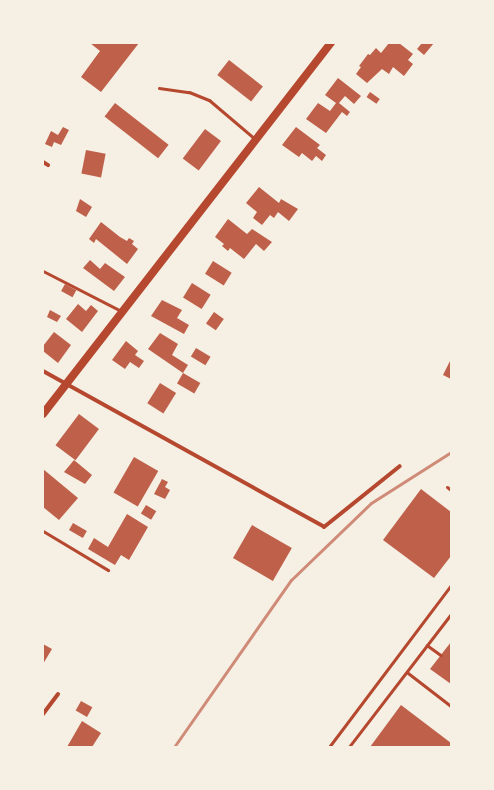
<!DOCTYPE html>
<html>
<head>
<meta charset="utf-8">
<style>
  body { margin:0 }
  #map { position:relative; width:494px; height:790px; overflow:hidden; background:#f6efe4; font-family:Inter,sans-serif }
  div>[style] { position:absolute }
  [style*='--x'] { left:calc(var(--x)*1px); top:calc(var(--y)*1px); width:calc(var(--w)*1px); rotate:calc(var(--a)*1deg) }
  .building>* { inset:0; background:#bf614a; transform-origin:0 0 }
  .path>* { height:2.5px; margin:-1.25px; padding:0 1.25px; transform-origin:1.25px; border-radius:1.25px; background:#b5482f }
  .service>* { height:3px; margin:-1.5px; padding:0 1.5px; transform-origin:1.5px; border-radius:1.5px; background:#b5482f }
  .minor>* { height:4px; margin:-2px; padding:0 2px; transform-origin:2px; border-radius:2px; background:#b5482f }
  .secondary>* { height:8px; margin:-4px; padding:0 4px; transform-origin:4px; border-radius:4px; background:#b5482f }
  .rail>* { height:3px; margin:-1.5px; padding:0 1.5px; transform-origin:1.5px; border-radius:1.5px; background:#cf8b77 }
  span { translate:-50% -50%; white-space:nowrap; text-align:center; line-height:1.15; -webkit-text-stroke:3.5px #f6efe4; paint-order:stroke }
  .frame { position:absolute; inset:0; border:44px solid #f6efe4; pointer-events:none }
</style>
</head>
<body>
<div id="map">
  <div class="building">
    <div style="clip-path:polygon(90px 43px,139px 43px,101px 92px,81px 77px,100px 51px)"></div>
    <div style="clip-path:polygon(389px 43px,399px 43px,413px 54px,408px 60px,413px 64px,404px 76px,393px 67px,389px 74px,382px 69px,367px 83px,356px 74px,361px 67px,359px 66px,368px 54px,370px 55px,376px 48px,381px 53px)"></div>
    <div style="clip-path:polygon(422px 43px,434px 43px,424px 55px,417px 49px)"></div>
    <div style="left:229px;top:60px;width:43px;height:19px;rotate:38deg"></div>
    <div style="clip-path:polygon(338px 78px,361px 96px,354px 104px,345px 96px,339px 103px,350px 112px,347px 116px,342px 112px,326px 133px,306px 119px,318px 103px,330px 111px,336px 103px,325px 95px)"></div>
    <div style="left:370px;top:92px;width:12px;height:6px;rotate:35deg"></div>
    <div style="left:115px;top:103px;width:68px;height:17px;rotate:38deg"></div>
    <div style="clip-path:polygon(63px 127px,69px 130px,61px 145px,54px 142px,52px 147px,45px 144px,51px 131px,58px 135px)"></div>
    <div style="clip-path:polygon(296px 127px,320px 145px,317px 148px,326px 155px,322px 161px,316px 156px,312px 161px,302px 153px,299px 157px,282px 145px)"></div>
    <div style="left:205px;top:129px;width:20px;height:37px;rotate:37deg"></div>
    <div style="left:86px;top:150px;width:20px;height:24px;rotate:11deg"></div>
    <div style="clip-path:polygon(259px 187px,279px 203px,281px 199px,298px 209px,289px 221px,278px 212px,274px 218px,270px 215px,262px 225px,253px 218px,257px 212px,246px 203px)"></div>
    <div style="clip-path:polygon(80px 199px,92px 207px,86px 217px,76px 211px)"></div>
    <div style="clip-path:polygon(228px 219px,247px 234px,252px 229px,272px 242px,264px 251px,256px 244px,244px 259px,230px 248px,228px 251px,222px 246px,224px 244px,215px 237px)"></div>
    <div style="clip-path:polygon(101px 222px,120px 237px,127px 241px,129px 238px,134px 241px,132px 244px,138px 249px,127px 264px,96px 239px,94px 243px,89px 239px)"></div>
    <div style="clip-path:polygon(90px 260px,100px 269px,105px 263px,125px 277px,114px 291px,83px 268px)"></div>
    <div style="left:213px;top:261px;width:22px;height:15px;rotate:32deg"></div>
    <div style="left:192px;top:283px;width:22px;height:17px;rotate:32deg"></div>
    <div style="left:65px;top:284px;width:13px;height:8px;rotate:29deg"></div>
    <div style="clip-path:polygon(162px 300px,182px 310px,177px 318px,189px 325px,184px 334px,151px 316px)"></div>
    <div style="clip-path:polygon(78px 304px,86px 311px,91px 305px,98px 311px,82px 332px,66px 319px)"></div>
    <div style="clip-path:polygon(50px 310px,61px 316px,57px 322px,47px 317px)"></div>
    <div style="left:214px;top:312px;width:12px;height:14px;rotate:35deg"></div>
    <div style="clip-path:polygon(54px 332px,71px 345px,58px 363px,43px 351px,43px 346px)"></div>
    <div style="clip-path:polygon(160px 333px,178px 344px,172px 355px,188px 365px,183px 373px,148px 349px)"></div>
    <div style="clip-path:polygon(126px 341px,138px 351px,135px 355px,144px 361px,139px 368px,130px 362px,125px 369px,112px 360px)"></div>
    <div style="left:196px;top:348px;width:17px;height:10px;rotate:31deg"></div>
    <div style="clip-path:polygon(451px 359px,451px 379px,443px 375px)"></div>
    <div style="left:183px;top:373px;width:20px;height:12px;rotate:30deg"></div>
    <div style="left:160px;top:383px;width:19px;height:24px;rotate:32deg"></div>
    <div style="left:79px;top:414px;width:25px;height:39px;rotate:37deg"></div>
    <div style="left:134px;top:457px;width:28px;height:41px;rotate:30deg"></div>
    <div style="clip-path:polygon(74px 460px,92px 475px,85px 484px,64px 472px)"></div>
    <div style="clip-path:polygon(43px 469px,78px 498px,59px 520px,43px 507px)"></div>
    <div style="clip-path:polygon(162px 479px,168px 482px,165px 487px,170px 490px,165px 499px,154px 494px)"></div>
    <div style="clip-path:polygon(421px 489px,451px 512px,451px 556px,434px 578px,383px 540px)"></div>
    <div style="left:146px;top:505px;width:12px;height:10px;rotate:31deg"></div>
    <div style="clip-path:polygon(127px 514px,148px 527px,129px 560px,121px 555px,115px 565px,88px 549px,94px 538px,108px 547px)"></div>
    <div style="left:73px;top:523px;width:16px;height:8px;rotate:30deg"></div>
    <div style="left:252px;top:525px;width:46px;height:38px;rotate:30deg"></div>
    <div style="clip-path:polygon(451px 642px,451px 684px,430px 669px)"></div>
    <div style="clip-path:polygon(43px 644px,52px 649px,43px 664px)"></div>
    <div style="left:81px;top:701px;width:13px;height:11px;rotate:29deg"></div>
    <div style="clip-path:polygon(401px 705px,451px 743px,451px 747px,370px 747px)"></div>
    <div style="clip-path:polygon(82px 721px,101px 733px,92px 747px,67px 747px)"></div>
  </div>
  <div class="path">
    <div style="--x:427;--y:645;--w:17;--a:36"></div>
    <div style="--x:407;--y:672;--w:56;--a:37.7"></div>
    <div style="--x:349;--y:747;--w:168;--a:-52.5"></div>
  </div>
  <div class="service">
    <div style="--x:159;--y:88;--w:30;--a:8"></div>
    <div style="--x:189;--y:92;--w:22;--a:22"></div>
    <div style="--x:209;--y:100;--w:60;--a:40.3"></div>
    <div style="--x:43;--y:271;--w:88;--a:27.1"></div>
    <div style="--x:447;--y:487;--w:5;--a:37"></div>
    <div style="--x:43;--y:531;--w:76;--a:31"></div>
    <div style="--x:329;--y:747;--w:203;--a:-53"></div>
  </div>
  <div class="minor">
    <div style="--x:43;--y:162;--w:6;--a:31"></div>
    <div style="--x:43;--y:371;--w:321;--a:29"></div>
    <div style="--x:324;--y:527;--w:97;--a:-38.8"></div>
    <div style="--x:43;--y:714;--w:25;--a:-53"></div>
  </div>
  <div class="secondary">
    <div style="--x:43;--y:414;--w:470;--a:-52.2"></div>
  </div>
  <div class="rail">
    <div style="--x:174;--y:747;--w:204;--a:-55"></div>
    <div style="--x:291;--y:580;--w:111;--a:-43.9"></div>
    <div style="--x:371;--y:503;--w:95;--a:-32.5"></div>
  </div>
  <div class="frame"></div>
</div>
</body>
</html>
